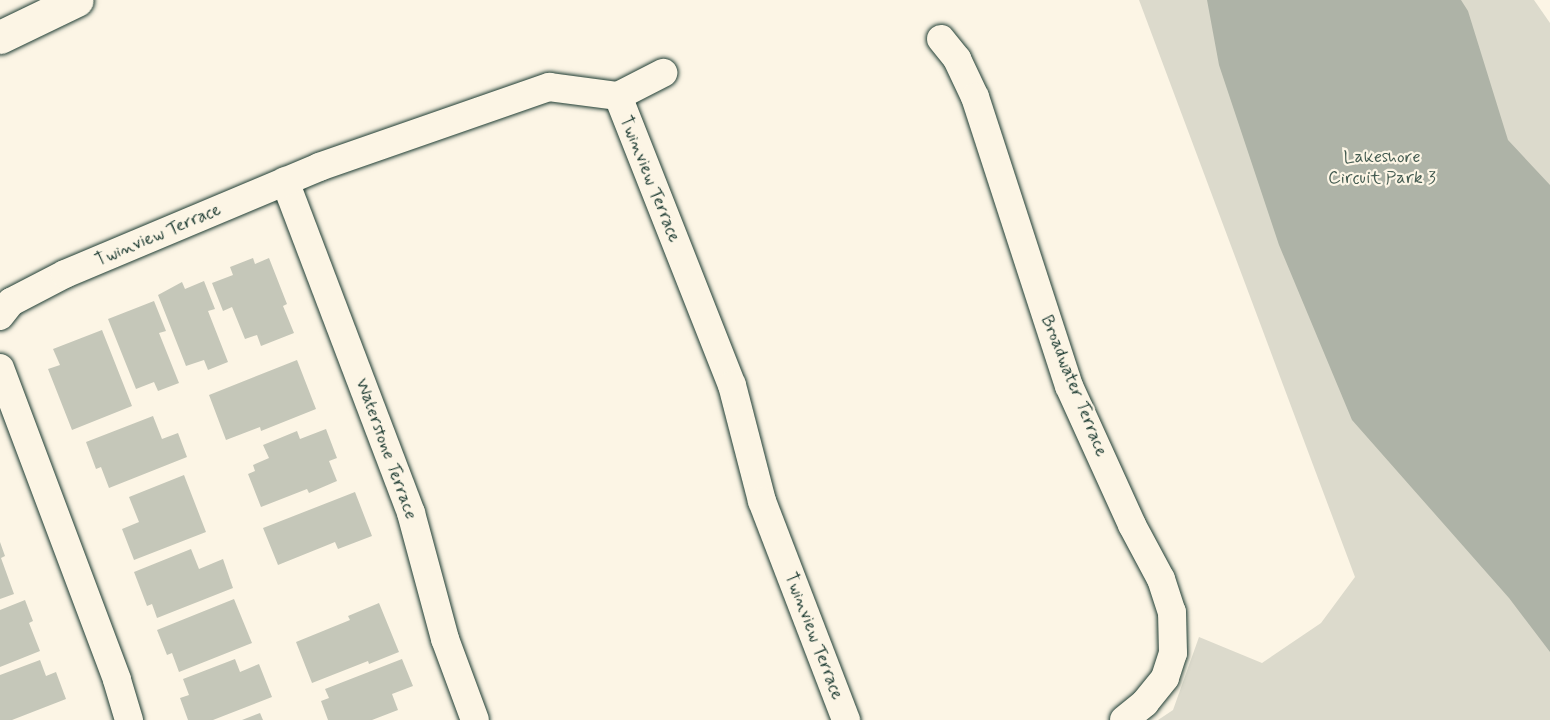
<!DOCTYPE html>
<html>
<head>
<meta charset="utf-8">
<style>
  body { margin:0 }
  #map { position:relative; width:1550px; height:720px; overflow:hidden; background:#fcf5e5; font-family:Mynerve,sans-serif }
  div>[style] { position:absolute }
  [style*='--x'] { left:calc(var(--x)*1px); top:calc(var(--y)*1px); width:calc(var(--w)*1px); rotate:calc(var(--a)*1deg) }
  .green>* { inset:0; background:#dcdacc }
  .water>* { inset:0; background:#aeb3a7 }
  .building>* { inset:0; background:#c5c7b9 }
  .roads { filter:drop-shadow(0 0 2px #1f3d34) drop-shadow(0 0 2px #1f3d34) }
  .minor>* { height:28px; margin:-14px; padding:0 14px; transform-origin:14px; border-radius:14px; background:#fcf5e5 }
  .tertiary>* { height:33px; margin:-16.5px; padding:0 16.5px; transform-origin:16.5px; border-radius:16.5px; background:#fcf5e5 }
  span { translate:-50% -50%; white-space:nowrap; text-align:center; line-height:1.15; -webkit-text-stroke:4.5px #fcf5e5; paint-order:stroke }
  .park-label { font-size:18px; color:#455c52 }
  .street-label { font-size:18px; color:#1f3d34 }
</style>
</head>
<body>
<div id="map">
  <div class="green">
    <div style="clip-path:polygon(1139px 0,1534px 0,1550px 23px,1550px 720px,1158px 720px,1173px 710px,1199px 637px,1262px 663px,1321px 623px,1355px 577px)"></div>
  </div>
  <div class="water">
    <div style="clip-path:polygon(1207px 0,1461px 0,1468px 11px,1508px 140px,1550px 185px,1550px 652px,1509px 598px,1352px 420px,1279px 245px,1219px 65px)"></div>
  </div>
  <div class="building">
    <div style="clip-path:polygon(253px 258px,255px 264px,269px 258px,287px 304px,283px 306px,294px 333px,261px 346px,257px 335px,245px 339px,232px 307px,223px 311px,212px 283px,233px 275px,230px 267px)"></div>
    <div style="clip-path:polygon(204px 281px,215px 309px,208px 311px,228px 362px,208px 370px,204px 360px,186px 366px,158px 295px,182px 282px,185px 289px)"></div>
    <div style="clip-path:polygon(154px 301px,166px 331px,159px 333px,179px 383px,158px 391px,154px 382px,136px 389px,108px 319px)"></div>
    <div style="clip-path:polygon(102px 330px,132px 406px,72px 430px,48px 369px,60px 365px,53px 349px)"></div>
    <div style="clip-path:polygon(297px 360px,316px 409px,261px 431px,260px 427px,226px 440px,209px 395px)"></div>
    <div style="clip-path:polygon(153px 416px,162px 439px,178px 433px,187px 457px,109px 488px,101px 467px,96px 469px,86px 442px)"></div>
    <div style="clip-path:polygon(326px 429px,337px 458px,329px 461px,337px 481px,309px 493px,307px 489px,261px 507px,248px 474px,255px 471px,253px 465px,269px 458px,263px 445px,297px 431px,300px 439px)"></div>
    <div style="clip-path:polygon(184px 475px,206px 532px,134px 560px,122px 529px,139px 522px,129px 497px)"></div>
    <div style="clip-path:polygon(355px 492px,372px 536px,338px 549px,335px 542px,278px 565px,263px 528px)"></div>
    <div style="clip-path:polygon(0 542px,5px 556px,1px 558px,14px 594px,0 599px)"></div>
    <div style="clip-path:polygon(191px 549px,199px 569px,223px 559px,233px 588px,157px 618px,152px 604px,147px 606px,134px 572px)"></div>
    <div style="clip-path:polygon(234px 599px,252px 643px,179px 672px,172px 653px,167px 655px,157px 630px)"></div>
    <div style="clip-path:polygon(25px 600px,33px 621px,29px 623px,40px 651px,0 667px,0 610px)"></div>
    <div style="clip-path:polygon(379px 603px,399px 652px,369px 664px,368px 661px,312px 683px,296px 642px,350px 620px,348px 616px)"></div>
    <div style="clip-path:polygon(235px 659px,240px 672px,259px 664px,272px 697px,213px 720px,188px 720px,180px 698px,189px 695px,183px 679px)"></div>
    <div style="clip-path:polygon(402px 659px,413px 686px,392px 694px,398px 710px,372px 720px,328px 720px,321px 701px,329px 698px,325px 689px)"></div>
    <div style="clip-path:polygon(40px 660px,46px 676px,56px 672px,66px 699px,12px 720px,0 720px,0 675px)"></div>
    <div style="clip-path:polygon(260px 713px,263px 720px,242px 720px)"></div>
  </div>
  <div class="roads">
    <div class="minor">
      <div style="--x:941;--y:39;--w:26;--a:51"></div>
      <div style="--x:957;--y:59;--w:42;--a:64.7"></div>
      <div style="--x:975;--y:97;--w:304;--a:72"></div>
      <div style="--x:1069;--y:386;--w:153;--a:65.6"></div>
      <div style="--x:1132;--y:525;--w:61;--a:61.8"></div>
      <div style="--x:1161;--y:579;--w:35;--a:72"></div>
      <div style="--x:1172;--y:612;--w:41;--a:88.6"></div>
      <div style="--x:1173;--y:653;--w:26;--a:108"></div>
      <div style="--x:1165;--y:678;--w:32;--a:129"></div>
      <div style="--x:1145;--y:703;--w:27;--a:141"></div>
      <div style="--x:618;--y:96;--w:311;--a:68.5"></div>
      <div style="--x:732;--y:385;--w:120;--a:75.5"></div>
      <div style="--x:762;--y:501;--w:235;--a:69"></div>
      <div style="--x:618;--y:96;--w:51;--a:-27.1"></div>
      <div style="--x:285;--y:181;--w:355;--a:69.2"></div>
      <div style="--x:411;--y:513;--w:131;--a:74.9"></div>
      <div style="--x:445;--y:639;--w:86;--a:69.7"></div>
      <div style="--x:0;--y:316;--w:18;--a:-52"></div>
      <div style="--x:11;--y:302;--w:61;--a:-27.4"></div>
      <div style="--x:65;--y:274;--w:276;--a:-22.8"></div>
      <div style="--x:319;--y:167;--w:244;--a:-19.2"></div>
      <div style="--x:549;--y:87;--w:70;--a:7.4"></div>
      <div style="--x:0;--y:368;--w:333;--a:69.4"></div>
      <div style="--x:117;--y:680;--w:42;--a:73.3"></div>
    </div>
    <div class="tertiary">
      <div style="--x:0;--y:37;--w:85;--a:-25.7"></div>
    </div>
  </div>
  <div class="park-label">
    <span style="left:1382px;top:168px">Lakeshore<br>Circuit Park 3</span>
  </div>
  <div class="street-label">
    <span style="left:650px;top:179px;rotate:68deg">Twinview Terrace</span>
    <span style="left:158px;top:235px;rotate:-23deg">Twinview Terrace</span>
    <span style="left:1074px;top:386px;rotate:68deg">Broadwater Terrace</span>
    <span style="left:386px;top:449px;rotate:70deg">Waterstone Terrace</span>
    <span style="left:814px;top:636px;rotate:69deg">Twinview Terrace</span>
  </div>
</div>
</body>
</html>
